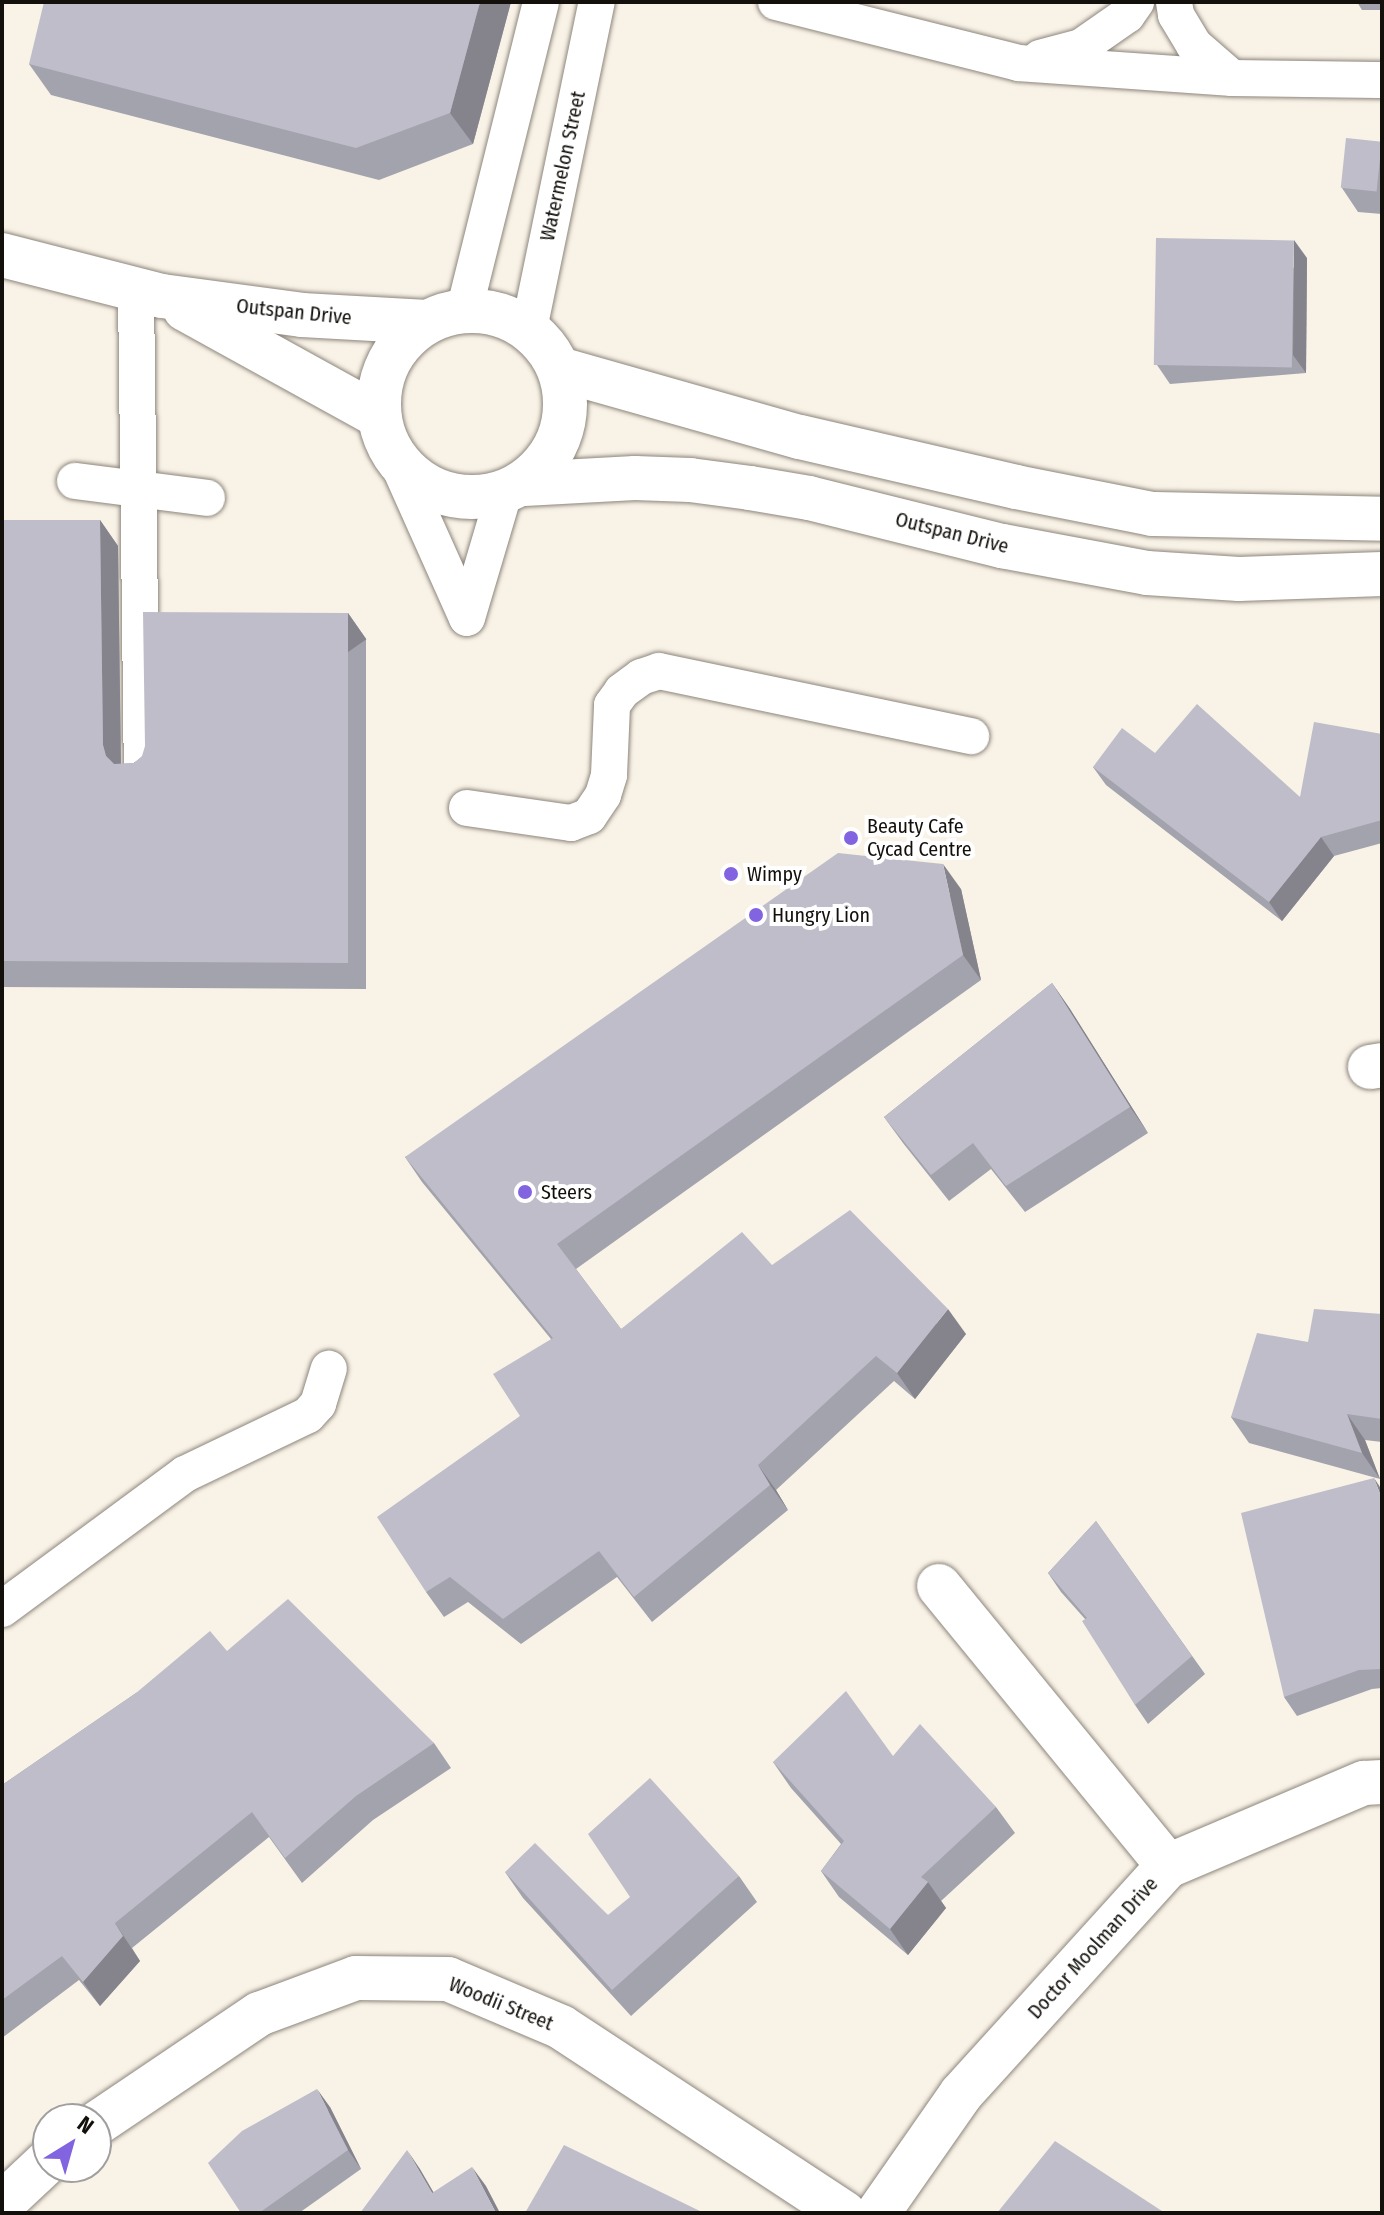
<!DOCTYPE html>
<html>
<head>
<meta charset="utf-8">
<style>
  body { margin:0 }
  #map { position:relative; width:1384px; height:2215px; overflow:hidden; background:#f9f2e7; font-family:"Fira Sans Condensed",sans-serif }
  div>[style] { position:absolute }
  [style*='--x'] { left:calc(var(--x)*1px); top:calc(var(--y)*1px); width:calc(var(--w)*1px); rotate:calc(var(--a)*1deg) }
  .roads { filter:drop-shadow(0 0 2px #8d867c) drop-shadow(0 0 2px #8d867c) }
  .lane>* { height:36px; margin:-18px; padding:0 18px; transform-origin:18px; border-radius:18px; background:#fff }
  .street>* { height:44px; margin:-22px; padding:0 22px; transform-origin:22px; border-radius:22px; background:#fff }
  .secondary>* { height:44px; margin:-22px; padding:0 22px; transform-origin:22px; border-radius:22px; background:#fff }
  .secondary>.ring { margin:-22px; padding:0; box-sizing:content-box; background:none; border:44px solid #fff; border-radius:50% }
  .wall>* { inset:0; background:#a3a3ad }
  .shaded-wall>* { inset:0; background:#85848d; transform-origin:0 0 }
  .building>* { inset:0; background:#bebdc9; transform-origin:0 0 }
  .dots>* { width:22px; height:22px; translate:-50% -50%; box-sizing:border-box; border:4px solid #fff; border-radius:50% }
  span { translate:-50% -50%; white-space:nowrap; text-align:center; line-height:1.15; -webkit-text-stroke:8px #fff; paint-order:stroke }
  .street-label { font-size:20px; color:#13100c }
  .poi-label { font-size:20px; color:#13100c }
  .left { translate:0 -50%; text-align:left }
  .frame { position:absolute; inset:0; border:4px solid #13100c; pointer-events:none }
  .north { position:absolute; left:32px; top:2103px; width:80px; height:80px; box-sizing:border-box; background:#fff; border:2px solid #a19f9e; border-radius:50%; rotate:37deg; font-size:22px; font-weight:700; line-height:32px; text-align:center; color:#13100c }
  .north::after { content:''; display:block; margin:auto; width:28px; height:36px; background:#8264e0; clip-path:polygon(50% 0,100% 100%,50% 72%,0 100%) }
</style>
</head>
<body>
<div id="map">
  <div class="roads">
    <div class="lane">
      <div style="--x:776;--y:2;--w:250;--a:14.1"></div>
      <div style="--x:1018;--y:63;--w:215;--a:4"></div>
      <div style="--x:1174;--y:2;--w:13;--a:81"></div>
      <div style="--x:1176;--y:15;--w:35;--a:59"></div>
      <div style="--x:1194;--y:45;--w:50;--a:41"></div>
      <div style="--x:1232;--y:78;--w:150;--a:0.8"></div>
      <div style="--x:1040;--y:58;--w:42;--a:-15"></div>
      <div style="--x:1081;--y:47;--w:56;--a:-34.8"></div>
      <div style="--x:1127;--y:15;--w:16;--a:-55"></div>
      <div style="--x:136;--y:291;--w:480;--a:89.3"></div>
      <div style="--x:464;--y:311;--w:318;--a:-76"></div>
      <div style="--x:529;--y:329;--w:334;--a:-78.3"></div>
      <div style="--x:395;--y:457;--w:176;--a:65.9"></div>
      <div style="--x:75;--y:481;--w:133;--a:7.3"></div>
      <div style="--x:467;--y:618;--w:130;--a:-73.5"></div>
      <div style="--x:467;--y:808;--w:105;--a:8.2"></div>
      <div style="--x:571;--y:823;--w:19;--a:-21"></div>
      <div style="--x:589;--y:816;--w:25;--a:-56"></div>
      <div style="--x:603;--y:795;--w:21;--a:-73"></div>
      <div style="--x:609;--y:775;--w:70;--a:-87.5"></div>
      <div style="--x:612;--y:705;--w:17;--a:-54"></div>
      <div style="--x:622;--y:691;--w:24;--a:-36"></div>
      <div style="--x:641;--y:677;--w:19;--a:-18"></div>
      <div style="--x:659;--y:671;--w:319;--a:11.8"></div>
      <div style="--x:2;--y:1609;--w:227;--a:-36.4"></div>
      <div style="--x:185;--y:1474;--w:136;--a:-25.6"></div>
      <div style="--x:308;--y:1415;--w:15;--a:-48"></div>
      <div style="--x:318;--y:1404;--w:37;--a:-73"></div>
    </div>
    <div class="street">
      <div style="--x:1370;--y:1067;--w:12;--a:-9"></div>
      <div style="--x:939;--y:1586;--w:362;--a:50.7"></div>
      <div style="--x:96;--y:2124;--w:197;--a:-34"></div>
      <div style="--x:259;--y:2014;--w:103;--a:-20.4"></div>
      <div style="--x:356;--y:1978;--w:92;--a:0.6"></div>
      <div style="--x:448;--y:1979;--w:123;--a:23"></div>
      <div style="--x:561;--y:2027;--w:339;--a:33.3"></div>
      <div style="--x:2;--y:2204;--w:63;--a:-43.1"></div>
      <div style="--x:878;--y:2213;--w:145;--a:-55.1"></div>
      <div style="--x:961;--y:2094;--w:308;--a:-47.8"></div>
      <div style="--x:1168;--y:1866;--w:213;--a:-23"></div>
      <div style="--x:1364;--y:1783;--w:18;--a:-3"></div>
    </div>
    <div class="secondary">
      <div style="--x:2;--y:255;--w:165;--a:14.4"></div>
      <div style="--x:162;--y:296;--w:141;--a:7.7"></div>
      <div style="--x:302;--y:315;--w:125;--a:3.2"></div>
      <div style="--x:185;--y:309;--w:222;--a:28.9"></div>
      <div class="ring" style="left:379px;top:311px;width:142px;height:142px"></div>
      <div style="--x:559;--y:369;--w:250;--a:15.8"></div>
      <div style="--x:800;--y:437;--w:222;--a:13"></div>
      <div style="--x:1016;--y:487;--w:139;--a:11.2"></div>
      <div style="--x:1152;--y:514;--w:230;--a:1.2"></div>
      <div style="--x:524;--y:484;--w:111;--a:-3.1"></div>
      <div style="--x:635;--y:478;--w:55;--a:2.1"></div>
      <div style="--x:690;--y:480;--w:61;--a:7.6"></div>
      <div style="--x:750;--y:488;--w:60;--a:9.6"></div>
      <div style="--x:809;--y:498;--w:199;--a:14"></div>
      <div style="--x:1002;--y:546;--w:147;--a:10.5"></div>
      <div style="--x:1147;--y:573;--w:92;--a:3.7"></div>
      <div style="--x:1239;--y:579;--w:143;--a:-2"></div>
    </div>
  </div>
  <div class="wall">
    <div style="clip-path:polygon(511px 2px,473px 144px,379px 180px,51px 95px,29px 64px)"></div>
    <div style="clip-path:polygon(1357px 2px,1382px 2px,1382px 10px,1362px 10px)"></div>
    <div style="clip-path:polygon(1382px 142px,1382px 214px,1358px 212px,1342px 188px)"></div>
    <div style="clip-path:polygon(1307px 258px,1306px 373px,1170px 384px,1157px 365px)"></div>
    <div style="clip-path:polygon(2px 520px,100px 520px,118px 546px,121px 764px,134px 763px,348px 613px,366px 639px,366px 989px,2px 987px)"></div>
    <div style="clip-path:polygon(1382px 734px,1382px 843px,1334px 856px,1282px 921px,1106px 785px,1093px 767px,1155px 753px,1300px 797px)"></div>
    <div style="clip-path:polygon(961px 889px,981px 980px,576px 1269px,621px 1329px,772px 1265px,966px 1334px,915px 1399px,894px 1381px,776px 1490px,788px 1510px,652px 1622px,617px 1577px,521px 1644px,468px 1602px,444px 1617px,426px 1592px,520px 1416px,551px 1339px,422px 1182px,405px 1157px)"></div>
    <div style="clip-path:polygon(1052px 983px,1070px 1009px,1148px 1133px,1025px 1212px,991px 1169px,949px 1201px,903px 1143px,884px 1117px)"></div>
    <div style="clip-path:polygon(1382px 1314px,1382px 1442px,1365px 1440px,1380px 1479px,1249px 1443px,1231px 1417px,1308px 1342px)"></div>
    <div style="clip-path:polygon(1382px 1490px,1382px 1688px,1372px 1689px,1297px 1716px,1284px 1697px)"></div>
    <div style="clip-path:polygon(1096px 1521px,1205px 1674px,1148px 1724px,1135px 1705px,1085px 1619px,1061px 1592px,1048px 1573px)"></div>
    <div style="clip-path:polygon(227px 1651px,434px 1743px,451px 1768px,373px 1820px,302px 1883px,269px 1837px,132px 1948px,140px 1961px,100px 2006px,79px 1980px,2px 2038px,2px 1785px,136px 1693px)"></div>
    <div style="clip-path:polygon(893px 1756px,996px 1807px,1015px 1833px,941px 1901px,946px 1908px,908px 1955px,839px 1897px,821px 1871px,841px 1844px,791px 1788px,773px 1762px)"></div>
    <div style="clip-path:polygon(505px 1872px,608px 1915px,739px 1876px,757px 1902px,631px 2016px,523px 1898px)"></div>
    <div style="clip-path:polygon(330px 2107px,361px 2169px,299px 2213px,241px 2213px)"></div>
  </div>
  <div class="shaded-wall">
    <div style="clip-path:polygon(480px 2px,511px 2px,473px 144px,450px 113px)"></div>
    <div style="clip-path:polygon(1294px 240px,1307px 258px,1306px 373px,1293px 355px)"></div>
    <div style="clip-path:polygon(100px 520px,118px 546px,121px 771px,106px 756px,103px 745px)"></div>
    <div style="left:348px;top:613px;width:32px;height:350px;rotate:55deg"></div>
    <div style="clip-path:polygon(1321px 837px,1334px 856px,1282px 921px,1269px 902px)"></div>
    <div style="clip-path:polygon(943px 864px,961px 889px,981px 980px,963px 955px)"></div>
    <div style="clip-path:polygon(1052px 983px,1070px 1009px,1148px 1133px,1130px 1107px)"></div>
    <div style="clip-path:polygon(948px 1309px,966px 1334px,915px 1399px,897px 1373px)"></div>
    <div style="clip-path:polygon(1347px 1414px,1365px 1440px,1380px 1479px,1362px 1453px)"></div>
    <div style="clip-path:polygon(758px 1465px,776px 1490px,788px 1510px,770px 1485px)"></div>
    <div style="clip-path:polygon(1374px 1478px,1382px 1490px,1382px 1499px)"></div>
    <div style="clip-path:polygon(928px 1882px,946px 1908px,908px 1955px,890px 1929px)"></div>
    <div style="clip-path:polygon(115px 1923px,140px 1961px,100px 2006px,83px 1982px)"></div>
    <div style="clip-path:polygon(317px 2089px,330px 2107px,361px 2169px,348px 2150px)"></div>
    <div style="clip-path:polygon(407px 2150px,420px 2169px,445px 2212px,432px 2193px)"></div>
    <div style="clip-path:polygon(472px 2167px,486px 2186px,500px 2213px,496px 2213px)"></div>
  </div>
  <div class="building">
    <div style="clip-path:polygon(44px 2px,480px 2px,450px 113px,356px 148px,29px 64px)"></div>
    <div style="left:1346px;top:138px;width:36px;height:50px;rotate:6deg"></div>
    <div style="left:1156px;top:238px;width:138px;height:127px;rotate:1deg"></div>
    <div style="clip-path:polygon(2px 520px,100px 520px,103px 745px,106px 756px,114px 764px,134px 763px,142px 756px,145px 746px,143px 612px,348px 613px,348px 963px,2px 961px)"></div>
    <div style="clip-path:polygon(1197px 704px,1300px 797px,1314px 722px,1382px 734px,1382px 820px,1321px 837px,1269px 902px,1093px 767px,1122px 728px,1155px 753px)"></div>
    <div style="clip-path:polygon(838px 853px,943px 864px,963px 955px,557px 1244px,621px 1329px,742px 1232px,772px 1265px,850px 1210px,948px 1309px,897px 1373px,876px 1356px,758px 1465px,770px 1485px,634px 1597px,599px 1551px,503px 1619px,450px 1577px,426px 1592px,377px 1517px,520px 1416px,493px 1374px,553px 1338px,405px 1157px)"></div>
    <div style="clip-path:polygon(1052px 983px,1130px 1107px,1006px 1186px,973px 1143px,931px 1175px,884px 1117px)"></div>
    <div style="clip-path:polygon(1314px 1309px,1382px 1314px,1382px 1419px,1347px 1414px,1362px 1453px,1231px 1417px,1257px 1333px,1308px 1342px)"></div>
    <div style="clip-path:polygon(1374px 1478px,1382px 1499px,1382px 1669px,1359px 1670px,1284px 1697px,1241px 1513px)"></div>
    <div style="clip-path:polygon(1096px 1521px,1192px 1656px,1135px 1705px,1082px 1621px,1087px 1618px,1048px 1573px)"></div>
    <div style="clip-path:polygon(288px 1599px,434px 1743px,356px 1796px,285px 1858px,252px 1812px,115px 1923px,123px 1936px,83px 1982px,62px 1956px,2px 2000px,2px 1785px,136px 1693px,210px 1631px,227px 1651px)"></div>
    <div style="clip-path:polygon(846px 1691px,893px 1756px,920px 1724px,996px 1807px,921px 1877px,928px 1882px,890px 1929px,821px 1871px,844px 1841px,773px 1762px)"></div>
    <div style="clip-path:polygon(650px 1778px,739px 1876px,612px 1990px,505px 1872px,535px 1843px,608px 1915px,630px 1897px,588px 1834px)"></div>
    <div style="clip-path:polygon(317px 2089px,348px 2150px,259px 2213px,241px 2213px,208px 2163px,242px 2131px)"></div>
    <div style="clip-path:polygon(1055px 2141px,1165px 2213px,997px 2213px)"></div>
    <div style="clip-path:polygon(564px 2145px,704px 2213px,525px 2213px)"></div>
    <div style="clip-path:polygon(407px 2150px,432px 2193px,472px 2167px,496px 2213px,360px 2213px)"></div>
  </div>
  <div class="dots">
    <div style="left:851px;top:838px;background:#8264e0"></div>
    <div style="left:731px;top:874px;background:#8264e0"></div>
    <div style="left:756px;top:915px;background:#8264e0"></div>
    <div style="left:525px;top:1192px;background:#8264e0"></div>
  </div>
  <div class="street-label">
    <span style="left:563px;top:166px;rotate:-78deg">Watermelon Street</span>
    <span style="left:294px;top:312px;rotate:6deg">Outspan Drive</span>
    <span style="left:952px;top:533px;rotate:14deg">Outspan Drive</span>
    <span style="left:1093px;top:1948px;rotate:-48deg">Doctor Moolman Drive</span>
    <span style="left:501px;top:2004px;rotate:22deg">Woodii Street</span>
  </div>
  <div class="poi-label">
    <span class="left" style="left:867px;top:838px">Beauty Cafe<br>Cycad Centre</span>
    <span class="left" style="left:747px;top:874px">Wimpy</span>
    <span class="left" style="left:772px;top:915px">Hungry Lion</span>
    <span class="left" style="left:541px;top:1192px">Steers</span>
  </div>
  <div class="frame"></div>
  <div class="north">N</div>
</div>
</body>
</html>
